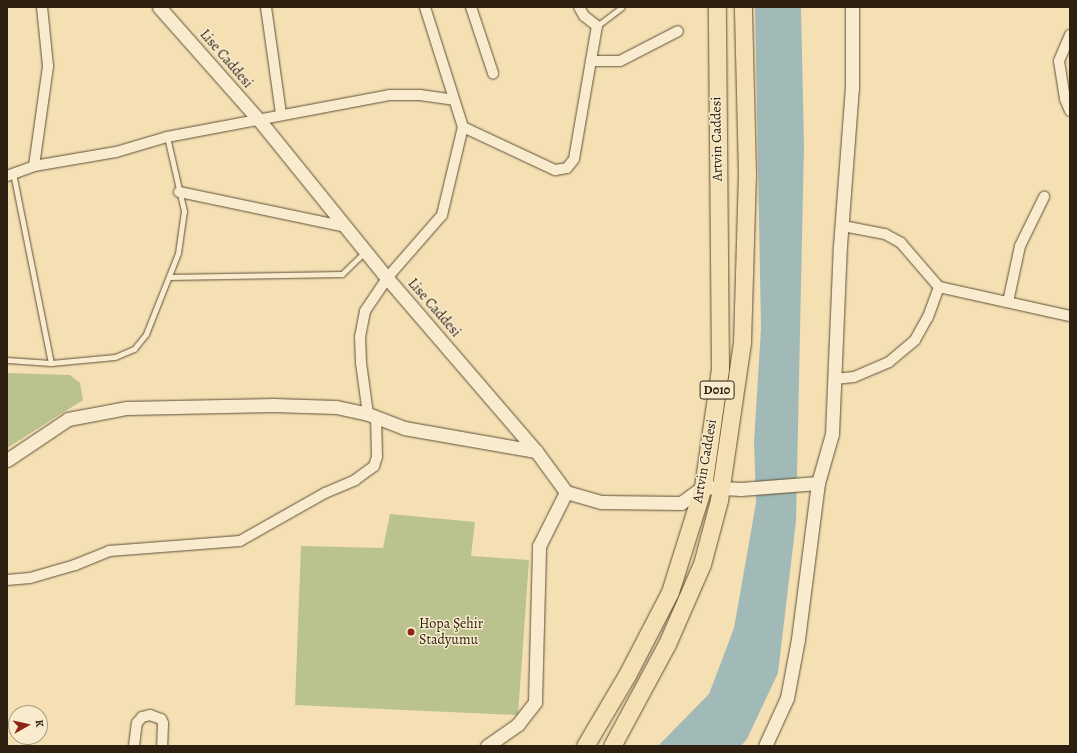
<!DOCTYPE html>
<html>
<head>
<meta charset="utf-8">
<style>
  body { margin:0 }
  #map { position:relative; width:1077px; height:753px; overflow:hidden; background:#f4e0b3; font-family:Alegreya,serif }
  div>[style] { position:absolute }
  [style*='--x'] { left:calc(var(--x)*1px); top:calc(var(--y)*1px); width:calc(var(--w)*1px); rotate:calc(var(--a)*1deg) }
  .green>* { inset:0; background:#bac28d }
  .water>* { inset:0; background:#a1bab8 }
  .roads { filter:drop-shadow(0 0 1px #605039) drop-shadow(0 0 1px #605039) }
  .service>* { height:5px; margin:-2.5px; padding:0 2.5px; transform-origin:2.5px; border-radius:2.5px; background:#f8ebce }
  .minor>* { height:10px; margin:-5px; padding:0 5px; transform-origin:5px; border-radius:5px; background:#f8ebce }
  .tertiary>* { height:13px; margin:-6.5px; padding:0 6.5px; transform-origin:6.5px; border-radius:6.5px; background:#f8ebce }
  .trunk>* { height:17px; margin:-8.5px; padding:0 8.5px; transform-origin:8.5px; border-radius:8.5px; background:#f4e0b3 }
  .dots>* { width:11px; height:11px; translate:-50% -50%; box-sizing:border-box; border:2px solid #f8ebce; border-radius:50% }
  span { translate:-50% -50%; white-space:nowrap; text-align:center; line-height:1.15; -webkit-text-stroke:3px #f8ebce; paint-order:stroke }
  .shield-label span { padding:1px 3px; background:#f8ebce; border:1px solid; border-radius:3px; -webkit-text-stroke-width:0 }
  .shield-label { font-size:13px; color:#2e2010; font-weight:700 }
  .street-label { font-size:14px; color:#2e2010 }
  .poi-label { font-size:14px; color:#2e2010 }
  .left { translate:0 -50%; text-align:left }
  .frame { position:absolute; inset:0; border:8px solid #2e2010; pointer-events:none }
  .north { position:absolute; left:8px; top:705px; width:40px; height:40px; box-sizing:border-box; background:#f8ebce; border:1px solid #a79a82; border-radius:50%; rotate:82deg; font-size:11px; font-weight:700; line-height:16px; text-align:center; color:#2e2010 }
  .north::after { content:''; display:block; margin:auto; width:14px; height:18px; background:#8f2418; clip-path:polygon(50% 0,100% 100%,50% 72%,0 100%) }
</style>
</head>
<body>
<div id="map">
  <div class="green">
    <div style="clip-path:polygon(7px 373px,70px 375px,80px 383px,83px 400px,7px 448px)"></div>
    <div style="clip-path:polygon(390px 514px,475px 522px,471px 556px,529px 560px,518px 715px,295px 705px,301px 546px,383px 548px)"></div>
  </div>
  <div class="water">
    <div style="clip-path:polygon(755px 7px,801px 7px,804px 145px,796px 521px,778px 673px,747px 739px,741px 746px,658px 746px,709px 694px,734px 628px,756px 503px,754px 441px,761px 328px)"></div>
  </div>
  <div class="roads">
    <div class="service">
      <div style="--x:597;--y:26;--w:31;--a:-37"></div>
      <div style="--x:13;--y:173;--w:194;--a:78.7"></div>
      <div style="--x:169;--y:277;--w:173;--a:-1"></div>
      <div style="--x:342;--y:274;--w:32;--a:-44"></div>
      <div style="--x:7;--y:360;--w:44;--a:3.9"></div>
      <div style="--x:51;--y:363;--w:64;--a:-5.4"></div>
      <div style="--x:115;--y:357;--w:21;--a:-23"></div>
      <div style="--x:134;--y:349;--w:19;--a:-51"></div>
      <div style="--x:146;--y:334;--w:87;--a:-68.4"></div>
      <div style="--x:178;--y:253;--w:42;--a:-81.9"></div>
      <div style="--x:184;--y:211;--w:76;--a:-102.9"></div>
    </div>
    <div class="minor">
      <div style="--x:266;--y:7;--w:108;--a:82"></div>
      <div style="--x:471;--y:7;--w:70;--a:71.6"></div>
      <div style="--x:1070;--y:35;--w:28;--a:113"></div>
      <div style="--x:1059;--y:61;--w:38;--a:81"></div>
      <div style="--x:1065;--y:99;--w:13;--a:67"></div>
      <div style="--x:591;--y:61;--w:29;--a:0"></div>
      <div style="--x:620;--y:61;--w:65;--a:-27.3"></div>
      <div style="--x:463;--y:127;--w:102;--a:25.1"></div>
      <div style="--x:555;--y:170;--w:12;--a:-9"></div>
      <div style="--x:567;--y:168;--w:11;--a:-52"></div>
      <div style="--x:574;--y:159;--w:135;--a:-80.2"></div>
      <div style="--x:597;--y:26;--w:16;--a:-142"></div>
      <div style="--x:584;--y:16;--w:10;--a:-119"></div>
      <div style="--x:34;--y:166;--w:101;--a:-82"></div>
      <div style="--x:48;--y:66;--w:59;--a:-95.8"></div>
      <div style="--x:7;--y:176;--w:29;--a:-20"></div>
      <div style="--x:34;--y:166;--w:83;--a:-9.7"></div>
      <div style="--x:116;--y:152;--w:53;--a:-16.4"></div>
      <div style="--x:167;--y:137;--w:226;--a:-10.7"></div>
      <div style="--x:389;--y:95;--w:31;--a:0"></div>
      <div style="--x:420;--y:95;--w:34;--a:8"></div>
      <div style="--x:179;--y:192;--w:171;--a:11.8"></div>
      <div style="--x:843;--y:226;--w:43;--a:10.8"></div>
      <div style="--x:885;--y:234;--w:18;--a:29"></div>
      <div style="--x:901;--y:243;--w:58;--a:49.2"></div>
      <div style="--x:939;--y:287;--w:134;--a:12.5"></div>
      <div style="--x:1008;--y:302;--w:57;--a:-77.9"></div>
      <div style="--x:1020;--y:246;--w:55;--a:-63.9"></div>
      <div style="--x:835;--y:379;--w:19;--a:-6"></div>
      <div style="--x:854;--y:377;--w:38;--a:-23"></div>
      <div style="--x:889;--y:362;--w:34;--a:-40"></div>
      <div style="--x:915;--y:340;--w:26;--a:-61"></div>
      <div style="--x:928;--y:317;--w:32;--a:-70"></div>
      <div style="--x:368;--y:414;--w:51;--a:-97.8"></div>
      <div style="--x:361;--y:363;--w:26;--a:-92"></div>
      <div style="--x:360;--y:337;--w:26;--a:-79"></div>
      <div style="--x:365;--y:311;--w:40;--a:-56"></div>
      <div style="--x:387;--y:278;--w:84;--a:-48.9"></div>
      <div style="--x:442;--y:215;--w:90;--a:-76.6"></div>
      <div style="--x:463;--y:127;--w:126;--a:-107.6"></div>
      <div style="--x:7;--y:580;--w:23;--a:-5"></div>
      <div style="--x:30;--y:578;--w:47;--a:-16.1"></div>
      <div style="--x:75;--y:565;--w:37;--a:-22"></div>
      <div style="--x:109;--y:551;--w:131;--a:-4.4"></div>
      <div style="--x:240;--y:541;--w:98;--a:-29.5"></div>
      <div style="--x:325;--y:493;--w:33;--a:-23"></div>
      <div style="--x:355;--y:480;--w:24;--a:-36"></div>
      <div style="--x:374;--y:466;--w:9;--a:-72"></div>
      <div style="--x:377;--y:457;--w:40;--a:-91.4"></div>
      <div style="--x:134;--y:746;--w:23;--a:-83"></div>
      <div style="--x:137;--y:723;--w:8;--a:-50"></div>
      <div style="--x:142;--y:717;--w:8;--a:-14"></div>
      <div style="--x:150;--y:715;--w:12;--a:20"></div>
      <div style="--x:161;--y:719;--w:4;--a:63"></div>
      <div style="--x:163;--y:723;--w:23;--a:92"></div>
    </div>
    <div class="tertiary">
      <div style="--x:159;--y:7;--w:151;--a:48.5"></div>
      <div style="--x:259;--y:120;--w:203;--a:51"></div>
      <div style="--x:387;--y:278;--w:228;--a:49.3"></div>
      <div style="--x:536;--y:451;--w:51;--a:53.8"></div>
      <div style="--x:566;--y:492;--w:37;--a:16"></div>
      <div style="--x:602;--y:502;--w:79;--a:0.7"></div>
      <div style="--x:681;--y:503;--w:27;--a:-36"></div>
      <div style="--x:703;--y:487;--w:38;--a:3"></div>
      <div style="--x:741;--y:489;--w:77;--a:-4.5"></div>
      <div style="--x:818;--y:483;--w:51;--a:-74.1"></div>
      <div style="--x:832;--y:434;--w:188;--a:-87.6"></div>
      <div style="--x:840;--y:246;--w:158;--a:-85.7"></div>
      <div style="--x:852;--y:88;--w:81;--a:-90"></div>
      <div style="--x:7;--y:460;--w:73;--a:-33.9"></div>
      <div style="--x:68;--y:419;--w:60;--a:-10.6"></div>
      <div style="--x:127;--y:408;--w:146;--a:-1.2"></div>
      <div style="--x:273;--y:405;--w:63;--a:1.8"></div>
      <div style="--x:336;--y:407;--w:33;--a:12"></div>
      <div style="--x:368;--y:414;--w:39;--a:21"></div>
      <div style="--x:404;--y:428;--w:134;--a:9.9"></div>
      <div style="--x:487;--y:746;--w:38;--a:-35"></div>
      <div style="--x:518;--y:724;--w:28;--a:-52"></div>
      <div style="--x:535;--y:702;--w:156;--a:-88.5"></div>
      <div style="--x:539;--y:546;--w:60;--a:-63.4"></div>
      <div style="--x:765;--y:746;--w:53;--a:-65.4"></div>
      <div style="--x:787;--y:698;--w:60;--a:-79.4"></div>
      <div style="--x:798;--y:639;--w:157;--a:-82.7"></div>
    </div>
    <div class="trunk">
      <div style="--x:585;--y:746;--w:82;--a:-59.4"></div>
      <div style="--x:627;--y:675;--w:93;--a:-62.6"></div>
      <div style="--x:670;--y:592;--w:110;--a:-72.6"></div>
      <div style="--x:703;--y:487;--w:119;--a:-81.8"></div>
      <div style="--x:720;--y:369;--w:362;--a:-90.5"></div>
      <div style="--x:612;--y:746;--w:116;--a:-61.7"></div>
      <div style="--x:667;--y:644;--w:87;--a:-66.4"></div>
      <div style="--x:702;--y:564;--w:66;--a:-75.1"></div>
      <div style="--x:719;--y:500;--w:160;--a:-81.7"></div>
      <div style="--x:742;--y:342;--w:168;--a:-88.3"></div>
      <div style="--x:747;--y:174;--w:167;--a:-91.4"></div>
    </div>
  </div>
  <div class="dots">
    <div style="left:411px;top:632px;background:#8f2418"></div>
  </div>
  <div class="shield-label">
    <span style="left:717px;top:390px">D010</span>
  </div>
  <div class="street-label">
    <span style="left:226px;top:59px;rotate:49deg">Lise Caddesi</span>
    <span style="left:717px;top:139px;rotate:-91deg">Artvin Caddesi</span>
    <span style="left:434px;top:308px;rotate:49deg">Lise Caddesi</span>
    <span style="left:705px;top:461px;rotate:-80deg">Artvin Caddesi</span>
  </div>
  <div class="poi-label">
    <span class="left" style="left:419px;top:632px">Hopa Şehir<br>Stadyumu</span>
  </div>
  <div class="frame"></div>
  <div class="north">K</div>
</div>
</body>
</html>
